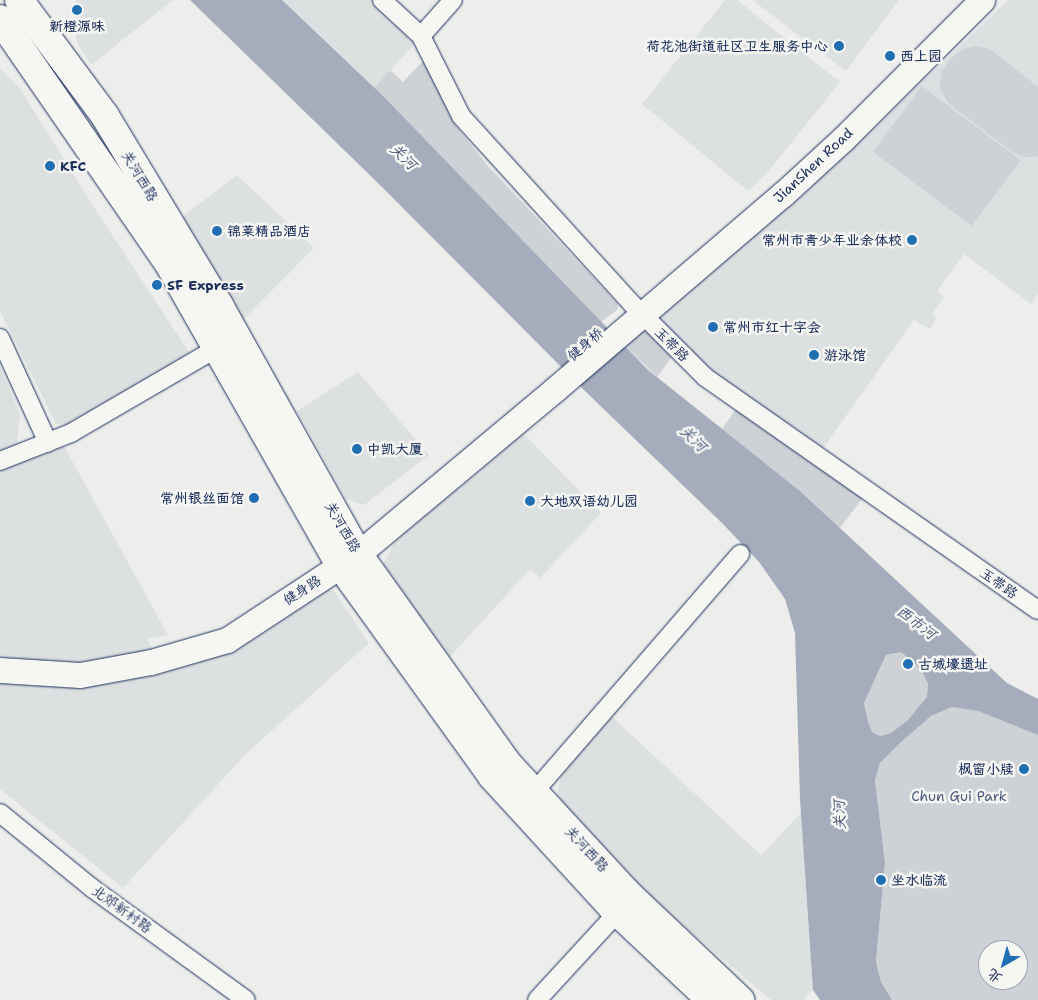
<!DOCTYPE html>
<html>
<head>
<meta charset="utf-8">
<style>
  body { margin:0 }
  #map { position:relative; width:1038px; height:1000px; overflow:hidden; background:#edeeec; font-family:"Shantell Sans","LXGW WenKai TC",sans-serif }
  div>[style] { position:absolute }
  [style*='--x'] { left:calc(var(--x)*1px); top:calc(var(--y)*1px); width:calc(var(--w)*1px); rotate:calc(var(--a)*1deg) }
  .built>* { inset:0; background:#dde0e1 }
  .green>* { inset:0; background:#ced2d7; transform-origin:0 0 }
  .water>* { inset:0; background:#a5acbc }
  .roads { filter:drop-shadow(0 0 1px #1b2f5e) drop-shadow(0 0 1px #1b2f5e) }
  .street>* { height:18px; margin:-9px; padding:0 9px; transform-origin:9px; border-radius:9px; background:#f6f6f2 }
  .secondary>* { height:25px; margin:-12.5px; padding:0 12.5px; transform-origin:12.5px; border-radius:12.5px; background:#f6f6f2 }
  .primary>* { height:28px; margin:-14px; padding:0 14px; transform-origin:14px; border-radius:14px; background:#f6f6f2 }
  .dots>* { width:14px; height:14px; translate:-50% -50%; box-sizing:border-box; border:2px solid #f6f6f2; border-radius:50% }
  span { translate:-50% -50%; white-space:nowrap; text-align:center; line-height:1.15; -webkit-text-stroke:5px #f6f6f2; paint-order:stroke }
  .poi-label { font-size:14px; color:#1b2f5e; font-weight:700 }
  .right { translate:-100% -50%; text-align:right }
  .left { translate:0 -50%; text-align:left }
  .street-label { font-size:14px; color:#1b2f5e }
  .park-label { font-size:14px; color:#48587c }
  .water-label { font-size:15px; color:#44547a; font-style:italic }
  .north { position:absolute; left:978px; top:940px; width:50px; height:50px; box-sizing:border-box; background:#f6f6f2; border:1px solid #9ea6b7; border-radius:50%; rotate:218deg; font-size:14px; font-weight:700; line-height:20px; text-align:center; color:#1b2f5e }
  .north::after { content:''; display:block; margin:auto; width:18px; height:22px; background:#1f6fb2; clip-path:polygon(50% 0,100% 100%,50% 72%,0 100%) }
</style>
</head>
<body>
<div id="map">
  <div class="built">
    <div style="clip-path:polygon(76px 0,173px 0,91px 65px,77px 43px,73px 18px)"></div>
    <div style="clip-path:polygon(282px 0,375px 0,418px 40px,374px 88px)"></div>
    <div style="clip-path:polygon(725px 0,737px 0,840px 82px,767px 173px,748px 191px,642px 104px)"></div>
    <div style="clip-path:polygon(752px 0,899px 0,846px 71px)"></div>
    <div style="clip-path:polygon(1008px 0,1038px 0,1038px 294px,1031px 304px,964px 254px,937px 291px,944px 297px,932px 314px,937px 318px,930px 329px,914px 320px,821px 451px,707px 373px,659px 320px,666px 308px,767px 225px,873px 129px)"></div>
    <div style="clip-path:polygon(0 69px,19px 87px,97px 212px,191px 355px,68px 425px,56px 424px,0 311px)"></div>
    <div style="clip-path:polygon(237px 175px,314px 248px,243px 320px,182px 217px)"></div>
    <div style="clip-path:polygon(0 367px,20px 414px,17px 444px,0 451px)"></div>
    <div style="clip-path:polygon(358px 372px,429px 455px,364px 505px,346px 499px,297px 411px)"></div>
    <div style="clip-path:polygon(523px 433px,601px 513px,540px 578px,530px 569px,447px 660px,383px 565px,399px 533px,456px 485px,459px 489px)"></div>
    <div style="clip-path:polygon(64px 446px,168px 635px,147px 639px,161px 669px,322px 588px,334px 591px,369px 643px,246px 754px,123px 888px,0 789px,0 469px)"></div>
    <div style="clip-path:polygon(609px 714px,761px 855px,801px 813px,813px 990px,803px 1000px,771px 1000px,657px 904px,557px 797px,562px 767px)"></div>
  </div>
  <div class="green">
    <div style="clip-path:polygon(976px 46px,990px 49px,1038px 87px,1038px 156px,1036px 157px,1025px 157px,1012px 152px,948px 103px,940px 89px,941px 72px,951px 58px,963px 49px)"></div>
    <div style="clip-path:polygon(424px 60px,453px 122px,488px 166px,618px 304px,617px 310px,601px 322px,374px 88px,390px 70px,403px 82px)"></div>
    <div style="left:922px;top:86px;width:124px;height:82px;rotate:37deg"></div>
    <div style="clip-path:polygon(640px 331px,648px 333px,672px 357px,657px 377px,624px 345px)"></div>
    <div style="clip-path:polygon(736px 409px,864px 496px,840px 528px,800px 491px,722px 429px)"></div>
    <div style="clip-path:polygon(901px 652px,921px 669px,928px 684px,927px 698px,908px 720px,891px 733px,880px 736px,872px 732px,867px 722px,864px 703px,886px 655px)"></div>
    <div style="clip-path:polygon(evenodd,952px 707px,978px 711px,1038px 735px,1038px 1000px,892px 1000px,881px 982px,876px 962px,885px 863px,875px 780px,880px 763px,901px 741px,931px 716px,952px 707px,988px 950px,1018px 950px,1018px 980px,988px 980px,988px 950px)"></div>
  </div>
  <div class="water">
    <div style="clip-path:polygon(evenodd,190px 0,282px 0,383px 96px,648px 370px,800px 491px,1007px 683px,1038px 699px,1038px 735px,978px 711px,952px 707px,931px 716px,902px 741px,880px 763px,875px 780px,885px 863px,876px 962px,881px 982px,892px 1000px,820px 1000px,813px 990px,800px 799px,795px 633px,785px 599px,759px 562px,722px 523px,587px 393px,384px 189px,190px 0,901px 652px,921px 669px,928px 684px,927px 697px,908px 720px,891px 733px,880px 736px,872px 732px,868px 722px,864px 703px,886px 655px,901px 652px)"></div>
  </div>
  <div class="roads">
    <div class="street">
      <div style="--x:382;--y:0;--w:53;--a:42.7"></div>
      <div style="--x:421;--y:36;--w:89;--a:63.4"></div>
      <div style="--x:461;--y:116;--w:254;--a:47.7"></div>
      <div style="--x:632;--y:304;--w:103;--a:45"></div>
      <div style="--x:705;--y:377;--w:406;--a:35"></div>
      <div style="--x:421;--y:36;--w:48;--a:-48.4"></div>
      <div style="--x:0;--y:338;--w:115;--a:65.4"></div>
      <div style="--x:0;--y:461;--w:76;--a:-21.5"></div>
      <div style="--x:71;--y:433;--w:169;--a:-30.2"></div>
      <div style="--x:534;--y:792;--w:315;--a:-49.1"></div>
      <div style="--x:0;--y:813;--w:119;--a:39.2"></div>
      <div style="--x:92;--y:888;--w:190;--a:36"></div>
      <div style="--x:537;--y:1000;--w:120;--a:-47.4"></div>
    </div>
    <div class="secondary">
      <div style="--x:0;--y:670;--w:80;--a:3.6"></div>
      <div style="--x:80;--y:675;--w:72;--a:-10.4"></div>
      <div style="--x:151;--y:662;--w:79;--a:-16.1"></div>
      <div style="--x:227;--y:640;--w:157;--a:-33.3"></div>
      <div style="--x:358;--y:554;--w:256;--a:-39.9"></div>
      <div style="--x:554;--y:390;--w:301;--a:-40.6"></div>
      <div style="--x:783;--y:194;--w:81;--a:-42.5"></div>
      <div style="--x:843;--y:139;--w:197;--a:-45"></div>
    </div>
    <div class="primary">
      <div style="--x:19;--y:0;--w:144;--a:53.4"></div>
      <div style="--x:105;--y:116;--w:223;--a:58.9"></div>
      <div style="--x:220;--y:307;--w:283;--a:60.8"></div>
      <div style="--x:358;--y:554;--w:257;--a:54.5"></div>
      <div style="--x:507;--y:763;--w:177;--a:47.3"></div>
      <div style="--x:627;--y:893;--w:156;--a:43.4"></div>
      <div style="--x:0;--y:19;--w:298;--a:55.4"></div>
      <div style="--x:169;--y:264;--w:346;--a:60.4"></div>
      <div style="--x:340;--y:565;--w:260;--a:54.2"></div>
      <div style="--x:492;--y:776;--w:178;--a:47.5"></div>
      <div style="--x:612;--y:907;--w:136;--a:43.2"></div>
    </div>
  </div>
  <div class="dots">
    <div style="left:77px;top:10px;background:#1f6fb2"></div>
    <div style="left:839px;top:46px;background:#1f6fb2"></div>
    <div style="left:890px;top:56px;background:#1f6fb2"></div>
    <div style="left:50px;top:166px;background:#1f6fb2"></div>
    <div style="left:217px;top:231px;background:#1f6fb2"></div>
    <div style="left:912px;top:240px;background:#1f6fb2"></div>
    <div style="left:157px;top:285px;background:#1f6fb2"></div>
    <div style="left:713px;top:327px;background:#1f6fb2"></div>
    <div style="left:814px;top:355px;background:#1f6fb2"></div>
    <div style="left:357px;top:449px;background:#1f6fb2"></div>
    <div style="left:254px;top:498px;background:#1f6fb2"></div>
    <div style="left:530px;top:501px;background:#1f6fb2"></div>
    <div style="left:908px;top:664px;background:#1f6fb2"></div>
    <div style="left:1024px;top:769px;background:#1f6fb2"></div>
    <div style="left:881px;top:880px;background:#1f6fb2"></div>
  </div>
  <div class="poi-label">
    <span style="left:77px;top:26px">新橙源味</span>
    <span class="right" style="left:828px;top:46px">荷花池街道社区卫生服务中心</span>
    <span class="left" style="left:900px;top:56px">西上园</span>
    <span class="left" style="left:60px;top:166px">KFC</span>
    <span class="left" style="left:227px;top:231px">锦莱精品酒店</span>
    <span class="right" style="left:902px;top:240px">常州市青少年业余体校</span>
    <span class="left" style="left:167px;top:285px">SF Express</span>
    <span class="left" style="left:723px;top:327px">常州市红十字会</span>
    <span class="left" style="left:824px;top:355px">游泳馆</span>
    <span class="left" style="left:367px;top:449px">中凯大厦</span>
    <span class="right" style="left:244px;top:498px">常州银丝面馆</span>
    <span class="left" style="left:540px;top:501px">大地双语幼儿园</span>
    <span class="left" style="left:918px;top:664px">古城壕遗址</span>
    <span class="right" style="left:1014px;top:769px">枫窗小牍</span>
    <span class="left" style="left:891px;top:880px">坐水临流</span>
  </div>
  <div class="street-label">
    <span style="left:813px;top:165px;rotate:-43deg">JianShen Road</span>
    <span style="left:140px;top:176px;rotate:59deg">关河西路</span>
    <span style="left:585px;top:344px;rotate:-41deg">健身桥</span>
    <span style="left:672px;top:344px;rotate:45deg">玉带路</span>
    <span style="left:343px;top:527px;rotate:60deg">关河西路</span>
    <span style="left:999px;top:583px;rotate:35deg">玉带路</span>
    <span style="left:302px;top:590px;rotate:-33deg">健身路</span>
    <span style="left:587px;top:849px;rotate:47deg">关河西路</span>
    <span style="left:122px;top:909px;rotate:36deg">北郊新村路</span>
  </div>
  <div class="park-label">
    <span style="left:959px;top:796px">Chun Gui Park</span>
  </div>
  <div class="water-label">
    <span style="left:403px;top:157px;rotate:44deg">关河</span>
    <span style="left:693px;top:439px;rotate:44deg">关河</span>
    <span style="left:916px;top:623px;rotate:37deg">西市河</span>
    <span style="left:840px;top:815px;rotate:-92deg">关河</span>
  </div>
  <div class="north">北</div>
</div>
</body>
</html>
